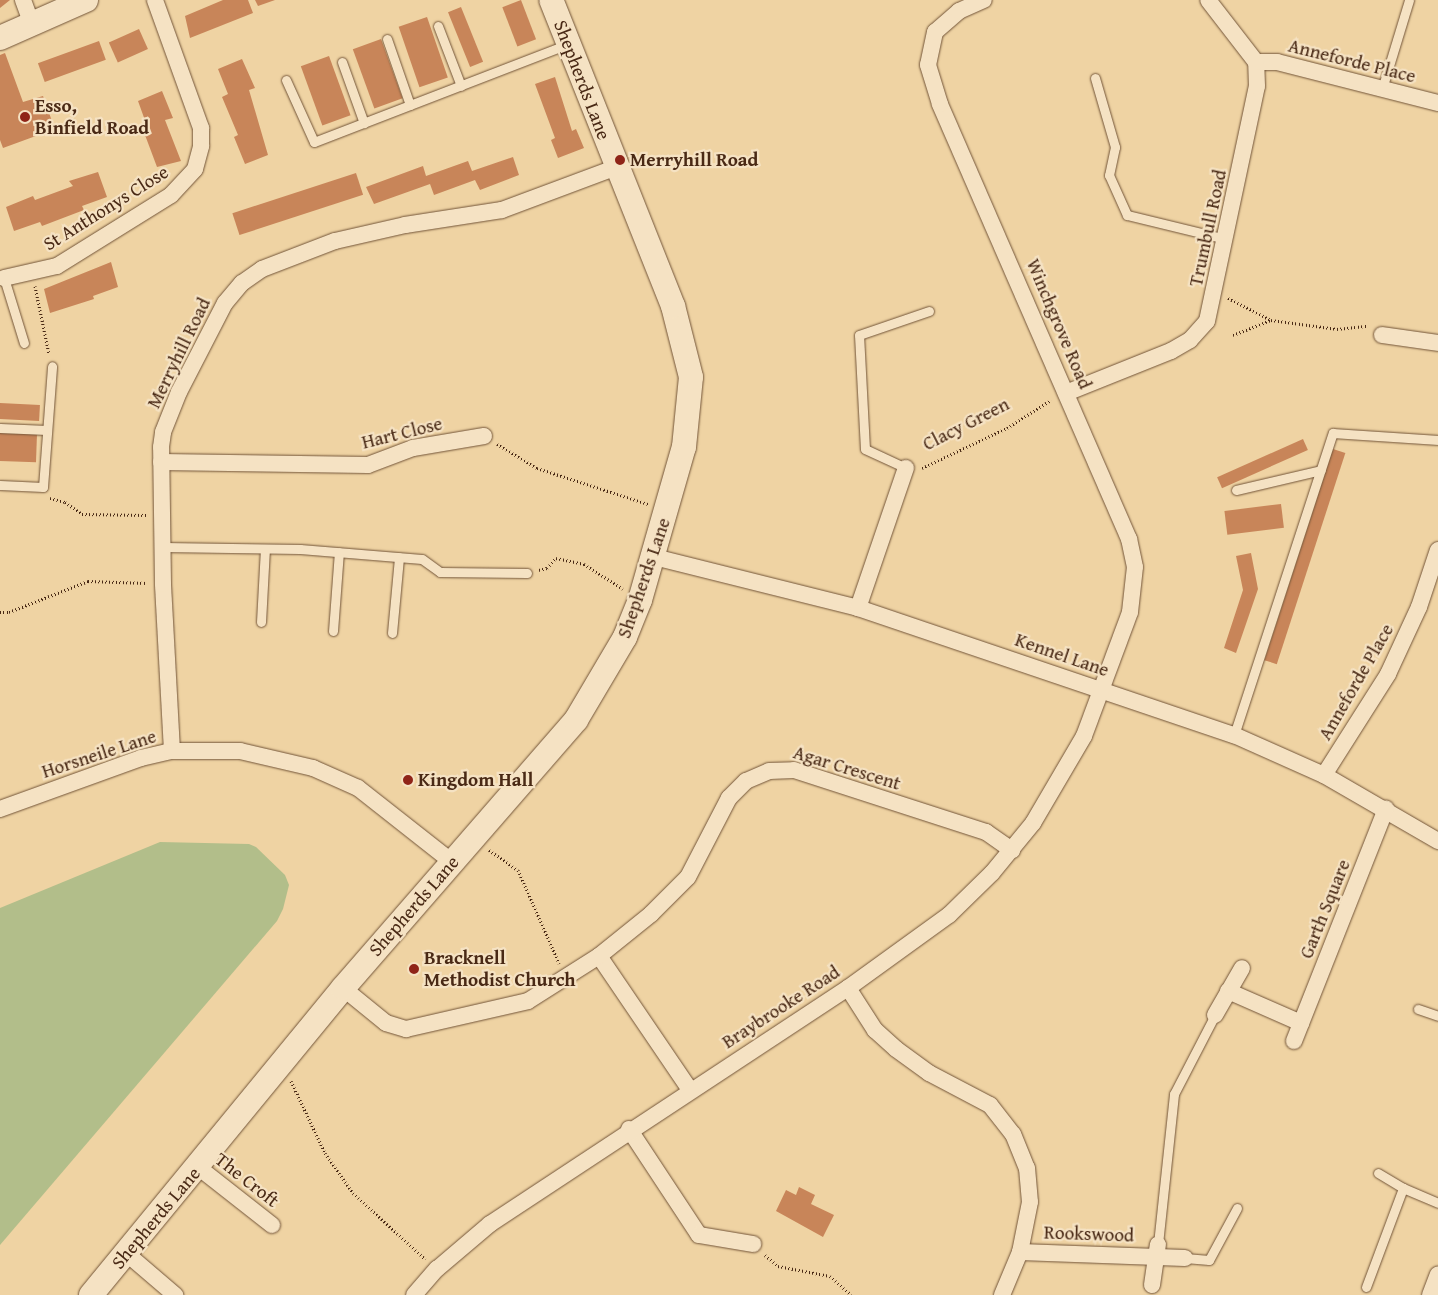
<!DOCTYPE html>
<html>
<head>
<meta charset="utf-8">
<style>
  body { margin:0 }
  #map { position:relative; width:1438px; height:1295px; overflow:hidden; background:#efd3a3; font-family:"Gentium Book Plus",serif }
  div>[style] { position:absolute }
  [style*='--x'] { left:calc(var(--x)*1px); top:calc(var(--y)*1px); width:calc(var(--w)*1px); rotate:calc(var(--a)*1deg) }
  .green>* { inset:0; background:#b2be8a }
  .building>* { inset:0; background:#c88559; transform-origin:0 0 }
  .path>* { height:3px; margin-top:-1.5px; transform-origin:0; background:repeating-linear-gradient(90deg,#492915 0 1px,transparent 0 3.5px) }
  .roads { filter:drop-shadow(0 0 1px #725438) drop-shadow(0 0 1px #725438) }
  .lane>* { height:9px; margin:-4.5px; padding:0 4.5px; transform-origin:4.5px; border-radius:4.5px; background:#f5e2c3 }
  .street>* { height:16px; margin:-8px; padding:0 8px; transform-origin:8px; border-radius:8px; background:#f5e2c3 }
  .secondary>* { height:24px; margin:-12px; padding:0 12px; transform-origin:12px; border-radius:12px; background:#f5e2c3 }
  .dots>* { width:14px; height:14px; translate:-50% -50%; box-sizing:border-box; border:2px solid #f5e2c3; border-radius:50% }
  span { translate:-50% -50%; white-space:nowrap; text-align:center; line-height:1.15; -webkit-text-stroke:4.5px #f5e2c3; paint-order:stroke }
  .street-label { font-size:19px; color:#492915 }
  .poi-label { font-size:19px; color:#492915; font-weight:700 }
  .left { translate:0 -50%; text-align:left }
</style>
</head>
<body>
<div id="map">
  <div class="green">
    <div style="clip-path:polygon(160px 842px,249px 844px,256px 847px,285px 875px,289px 885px,283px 909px,277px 921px,0 1245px,0 908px)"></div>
  </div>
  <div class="building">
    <div style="clip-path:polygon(0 0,10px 0,0 8px)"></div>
    <div style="clip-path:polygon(223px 0,248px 0,253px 13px,190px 38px,185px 16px)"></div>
    <div style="clip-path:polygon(255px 0,275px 0,258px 6px)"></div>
    <div style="left:521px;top:0;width:42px;height:20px;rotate:69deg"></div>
    <div style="left:461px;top:7px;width:59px;height:14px;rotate:68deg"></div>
    <div style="left:427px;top:17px;width:64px;height:30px;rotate:71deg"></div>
    <div style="left:139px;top:29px;width:22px;height:33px;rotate:66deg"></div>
    <div style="left:381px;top:39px;width:63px;height:30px;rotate:70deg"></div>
    <div style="left:99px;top:41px;width:20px;height:65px;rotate:70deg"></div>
    <div style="clip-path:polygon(5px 53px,23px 102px,43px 96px,53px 124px,42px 128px,44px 133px,3px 148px,0 140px,0 55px)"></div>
    <div style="left:329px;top:56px;width:63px;height:30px;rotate:70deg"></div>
    <div style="clip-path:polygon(242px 59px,255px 88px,249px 90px,268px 155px,245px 164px,234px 137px,238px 135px,222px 97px,228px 94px,218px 69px)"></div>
    <div style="clip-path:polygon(555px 77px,572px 131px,576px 129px,584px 148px,558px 158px,551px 140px,555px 138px,535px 84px)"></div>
    <div style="clip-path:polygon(162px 91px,173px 118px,165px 120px,181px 161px,157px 167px,142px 127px,147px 126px,138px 101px)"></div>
    <div style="clip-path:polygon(513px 157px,519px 175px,480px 190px,475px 180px,434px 195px,430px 184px,374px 204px,366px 187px,423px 166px,426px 176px,468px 161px,472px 171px)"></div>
    <div style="clip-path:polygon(98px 172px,107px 197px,82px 206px,84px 210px,42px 226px,40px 222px,14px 231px,6px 207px,33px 196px,35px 200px,73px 186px,69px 181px)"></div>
    <div style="left:356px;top:173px;width:23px;height:130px;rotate:72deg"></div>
    <div style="clip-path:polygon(111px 262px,118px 287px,93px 296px,94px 299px,50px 313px,44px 289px)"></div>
    <div style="left:0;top:403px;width:40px;height:16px;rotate:3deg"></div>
    <div style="left:0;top:433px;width:37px;height:28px;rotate:2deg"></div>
    <div style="left:1303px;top:439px;width:12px;height:94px;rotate:66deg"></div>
    <div style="left:1333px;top:449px;width:13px;height:222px;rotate:18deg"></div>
    <div style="left:1281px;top:504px;width:24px;height:57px;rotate:83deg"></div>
    <div style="clip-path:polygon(1251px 553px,1258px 589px,1236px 653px,1224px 648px,1243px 590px,1236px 556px)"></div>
    <div style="clip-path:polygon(799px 1187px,815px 1195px,811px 1204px,834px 1215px,823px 1237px,776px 1211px,786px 1190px,796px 1195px)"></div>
  </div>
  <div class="path">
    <div style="--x:35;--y:286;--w:69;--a:78.4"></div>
    <div style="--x:1228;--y:298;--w:48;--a:27.1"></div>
    <div style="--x:1271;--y:320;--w:67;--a:7.8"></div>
    <div style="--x:1337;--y:329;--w:31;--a:-6"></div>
    <div style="--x:1233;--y:335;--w:41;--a:-21.5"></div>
    <div style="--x:497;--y:444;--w:47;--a:31"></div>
    <div style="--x:537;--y:468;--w:117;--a:18"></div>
    <div style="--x:922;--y:468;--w:94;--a:-25.2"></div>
    <div style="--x:1007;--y:428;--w:52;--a:-32.5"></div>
    <div style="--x:50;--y:498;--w:16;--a:15"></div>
    <div style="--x:65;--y:502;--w:21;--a:35"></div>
    <div style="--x:82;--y:514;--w:64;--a:0.9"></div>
    <div style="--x:539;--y:570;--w:8;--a:-14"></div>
    <div style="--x:547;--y:568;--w:13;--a:-48"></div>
    <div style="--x:556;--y:558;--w:29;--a:12"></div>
    <div style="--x:584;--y:564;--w:46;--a:32.7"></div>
    <div style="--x:0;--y:612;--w:9;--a:0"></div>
    <div style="--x:9;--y:612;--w:85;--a:-21.4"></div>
    <div style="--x:88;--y:581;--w:59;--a:1.9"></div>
    <div style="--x:489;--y:850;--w:35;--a:35"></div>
    <div style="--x:518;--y:870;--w:102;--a:66.2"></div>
    <div style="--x:291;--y:1081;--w:80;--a:64.7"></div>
    <div style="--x:325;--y:1153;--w:49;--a:55"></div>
    <div style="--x:353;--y:1193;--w:98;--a:42.5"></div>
    <div style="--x:765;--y:1255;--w:17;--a:40"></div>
    <div style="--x:778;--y:1266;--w:53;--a:10.9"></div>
    <div style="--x:830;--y:1276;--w:28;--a:42"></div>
  </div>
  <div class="roads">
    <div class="lane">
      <div style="--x:438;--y:26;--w:64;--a:69"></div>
      <div style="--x:387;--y:39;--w:70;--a:70.8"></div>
      <div style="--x:342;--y:62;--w:65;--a:70.2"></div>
      <div style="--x:1095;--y:78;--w:72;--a:73.8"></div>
      <div style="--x:1115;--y:147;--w:29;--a:102"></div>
      <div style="--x:1109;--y:175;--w:44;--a:65.8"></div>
      <div style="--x:1127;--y:215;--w:102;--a:13.6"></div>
      <div style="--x:286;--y:80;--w:68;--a:65.7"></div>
      <div style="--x:314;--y:142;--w:272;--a:-21.1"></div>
      <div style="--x:1382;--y:89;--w:93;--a:-73.1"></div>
      <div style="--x:0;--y:276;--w:4;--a:27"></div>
      <div style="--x:4;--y:278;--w:68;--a:72.9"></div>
      <div style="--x:0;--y:428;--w:47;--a:2.4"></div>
      <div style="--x:906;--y:468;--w:45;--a:-155.1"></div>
      <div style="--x:865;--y:449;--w:114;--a:-93"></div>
      <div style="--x:859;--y:335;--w:74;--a:-18.9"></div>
      <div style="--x:0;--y:485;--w:43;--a:2.7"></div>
      <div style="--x:43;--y:487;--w:121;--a:-85.7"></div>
      <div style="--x:1236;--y:490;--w:87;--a:-13.2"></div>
      <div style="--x:163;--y:547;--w:137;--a:0.8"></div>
      <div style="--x:300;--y:549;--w:122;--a:4.7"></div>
      <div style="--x:422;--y:559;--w:22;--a:36"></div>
      <div style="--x:440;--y:572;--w:87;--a:0.7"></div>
      <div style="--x:261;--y:622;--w:73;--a:-86.9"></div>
      <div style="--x:333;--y:631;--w:79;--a:-85.7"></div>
      <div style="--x:392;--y:633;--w:76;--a:-84.7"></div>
      <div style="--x:1234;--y:735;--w:318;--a:-71.9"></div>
      <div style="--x:1333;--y:433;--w:105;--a:3.8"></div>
      <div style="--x:1418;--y:1009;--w:21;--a:19"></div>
      <div style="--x:1378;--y:1173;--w:29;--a:31"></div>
      <div style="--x:1403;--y:1188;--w:38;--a:23"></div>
      <div style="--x:1158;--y:1244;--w:151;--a:-83.9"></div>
      <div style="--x:1174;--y:1094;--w:89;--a:-62.6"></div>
      <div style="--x:1185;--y:1258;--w:24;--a:5"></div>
      <div style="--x:1209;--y:1260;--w:59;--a:-61.7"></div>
      <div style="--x:1366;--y:1287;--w:106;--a:-69.5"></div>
    </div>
    <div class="street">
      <div style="--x:23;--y:0;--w:27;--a:70"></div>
      <div style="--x:1256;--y:62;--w:21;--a:0"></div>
      <div style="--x:1277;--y:62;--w:166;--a:14.3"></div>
      <div style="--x:4;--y:278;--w:54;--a:-12.8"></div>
      <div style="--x:57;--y:266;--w:134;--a:-31.9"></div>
      <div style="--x:171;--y:195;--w:35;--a:-47"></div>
      <div style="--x:195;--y:169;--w:24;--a:-75"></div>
      <div style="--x:201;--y:146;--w:18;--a:-90"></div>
      <div style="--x:201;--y:128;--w:136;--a:-109.8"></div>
      <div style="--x:1382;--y:335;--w:57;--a:8.1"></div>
      <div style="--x:1066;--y:393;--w:113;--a:-21.8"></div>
      <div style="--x:1171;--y:351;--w:22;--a:-30"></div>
      <div style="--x:1190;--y:340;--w:25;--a:-48"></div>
      <div style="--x:1207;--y:321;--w:240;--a:-78"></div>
      <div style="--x:1257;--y:86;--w:24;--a:-92"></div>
      <div style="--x:1256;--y:62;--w:78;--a:-127.7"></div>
      <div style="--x:161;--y:462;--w:207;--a:0.8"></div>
      <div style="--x:368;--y:465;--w:48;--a:-20.7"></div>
      <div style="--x:413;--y:448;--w:72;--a:-9.6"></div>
      <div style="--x:654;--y:557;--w:210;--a:14"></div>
      <div style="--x:858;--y:608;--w:397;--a:18.7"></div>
      <div style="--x:1234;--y:735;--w:98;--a:24"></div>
      <div style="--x:1324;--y:775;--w:132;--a:30.1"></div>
      <div style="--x:858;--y:608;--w:148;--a:-71.1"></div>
      <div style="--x:172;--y:751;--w:167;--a:-93.1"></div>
      <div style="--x:163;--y:584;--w:137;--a:-90.8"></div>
      <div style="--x:161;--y:447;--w:15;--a:-82"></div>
      <div style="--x:163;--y:432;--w:43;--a:-68.2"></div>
      <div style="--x:179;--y:392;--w:100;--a:-62.7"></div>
      <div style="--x:225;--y:303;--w:26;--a:-50"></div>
      <div style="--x:242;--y:283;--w:24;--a:-35"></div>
      <div style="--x:262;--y:269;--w:78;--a:-21"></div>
      <div style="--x:335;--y:241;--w:72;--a:-12.9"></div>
      <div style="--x:405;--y:225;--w:98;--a:-8.8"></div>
      <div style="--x:502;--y:210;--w:123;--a:-20.5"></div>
      <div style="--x:1324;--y:775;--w:120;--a:-57.6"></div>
      <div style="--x:1388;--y:674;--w:74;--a:-65.2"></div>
      <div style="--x:1419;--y:607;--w:60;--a:-71.6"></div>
      <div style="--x:0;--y:809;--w:150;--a:-19.9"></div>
      <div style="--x:141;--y:758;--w:32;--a:-13"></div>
      <div style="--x:172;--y:751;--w:68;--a:0"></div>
      <div style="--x:240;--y:751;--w:75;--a:13.1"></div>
      <div style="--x:313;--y:768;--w:49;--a:24"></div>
      <div style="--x:358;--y:788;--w:120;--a:38.2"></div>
      <div style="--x:599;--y:956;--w:162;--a:55.8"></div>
      <div style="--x:343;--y:988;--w:55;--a:39.1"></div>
      <div style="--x:386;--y:1023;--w:21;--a:17"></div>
      <div style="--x:406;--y:1029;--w:125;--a:-12.9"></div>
      <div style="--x:528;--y:1001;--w:84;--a:-32.4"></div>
      <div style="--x:599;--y:956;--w:67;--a:-38.9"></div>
      <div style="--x:651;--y:914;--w:52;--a:-45"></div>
      <div style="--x:688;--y:877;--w:89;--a:-62.6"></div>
      <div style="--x:729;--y:798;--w:24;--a:-45"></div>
      <div style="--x:746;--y:781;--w:25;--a:-23"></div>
      <div style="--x:769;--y:771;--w:25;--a:-2"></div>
      <div style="--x:794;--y:770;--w:202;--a:17.9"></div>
      <div style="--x:986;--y:832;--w:32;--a:35"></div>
      <div style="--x:848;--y:988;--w:50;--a:57.3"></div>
      <div style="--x:875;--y:1030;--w:28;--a:42"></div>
      <div style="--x:896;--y:1049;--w:41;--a:36"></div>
      <div style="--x:929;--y:1073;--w:69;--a:27.7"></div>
      <div style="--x:990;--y:1105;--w:37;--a:52"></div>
      <div style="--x:1013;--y:1134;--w:37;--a:68"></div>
      <div style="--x:1027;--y:1168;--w:34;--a:85"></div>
      <div style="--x:1030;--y:1202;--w:51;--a:101.3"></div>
      <div style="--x:1020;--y:1252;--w:47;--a:112.7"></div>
      <div style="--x:1228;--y:991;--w:80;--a:23.7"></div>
      <div style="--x:1215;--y:1015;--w:54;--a:-60.1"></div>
      <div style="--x:1294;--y:1041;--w:250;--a:-68.4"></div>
      <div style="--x:629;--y:1129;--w:127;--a:56.6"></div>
      <div style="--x:699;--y:1235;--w:55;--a:9.5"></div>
      <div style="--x:198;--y:1167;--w:94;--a:38.1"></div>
      <div style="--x:1020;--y:1252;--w:165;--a:2.1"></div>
      <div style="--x:126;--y:1253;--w:65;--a:40.6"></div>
      <div style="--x:1152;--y:1285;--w:41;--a:-81.7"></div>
      <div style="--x:414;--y:1295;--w:35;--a:-49"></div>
      <div style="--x:437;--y:1269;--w:70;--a:-40.3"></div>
      <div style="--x:490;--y:1224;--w:429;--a:-33.4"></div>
      <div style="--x:848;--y:988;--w:125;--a:-35.9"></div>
      <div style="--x:949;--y:915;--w:60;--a:-44.3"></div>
      <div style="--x:992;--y:873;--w:65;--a:-50.6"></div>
      <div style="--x:1033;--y:823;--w:101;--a:-59.6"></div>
      <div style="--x:1084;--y:736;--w:132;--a:-69.6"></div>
      <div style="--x:1130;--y:612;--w:45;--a:-83.7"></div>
      <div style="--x:1135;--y:567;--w:29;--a:-102"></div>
      <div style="--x:1129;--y:539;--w:474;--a:-113.5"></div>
      <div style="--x:940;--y:104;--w:41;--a:-107.1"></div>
      <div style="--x:928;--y:65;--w:34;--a:-78"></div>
      <div style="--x:935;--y:32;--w:32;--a:-41"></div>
      <div style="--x:959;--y:11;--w:27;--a:-24"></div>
      <div style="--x:1430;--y:1295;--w:22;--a:-69"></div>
    </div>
    <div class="secondary">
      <div style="--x:0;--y:38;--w:94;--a:-23.8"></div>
      <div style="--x:91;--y:1295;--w:397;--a:-50.6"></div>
      <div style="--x:343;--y:988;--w:355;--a:-49"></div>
      <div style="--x:576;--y:720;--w:96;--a:-59.4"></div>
      <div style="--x:625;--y:637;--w:40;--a:-68"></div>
      <div style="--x:640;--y:600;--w:159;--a:-74"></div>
      <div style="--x:684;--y:447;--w:70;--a:-84.3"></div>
      <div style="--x:691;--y:377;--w:73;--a:-104.2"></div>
      <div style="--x:673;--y:306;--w:329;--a:-111.7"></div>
    </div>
  </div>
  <div class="dots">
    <div style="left:25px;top:117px;background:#8f2418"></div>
    <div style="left:620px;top:160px;background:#8f2418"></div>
    <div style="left:408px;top:780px;background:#8f2418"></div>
    <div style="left:414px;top:969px;background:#8f2418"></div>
  </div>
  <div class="street-label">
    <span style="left:1352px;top:61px;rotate:14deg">Anneforde Place</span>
    <span style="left:582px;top:80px;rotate:69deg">Shepherds Lane</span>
    <span style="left:106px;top:208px;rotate:-32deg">St Anthonys Close</span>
    <span style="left:1208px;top:228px;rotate:-78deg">Trumbull Road</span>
    <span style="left:1059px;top:324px;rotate:67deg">Winchgrove Road</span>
    <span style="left:179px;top:353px;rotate:-64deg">Merryhill Road</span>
    <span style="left:966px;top:424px;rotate:-27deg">Clacy Green</span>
    <span style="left:402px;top:433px;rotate:-14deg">Hart Close</span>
    <span style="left:644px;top:578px;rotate:-71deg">Shepherds Lane</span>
    <span style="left:1062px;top:655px;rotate:19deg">Kennel Lane</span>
    <span style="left:1356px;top:682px;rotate:-60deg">Anneforde Place</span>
    <span style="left:99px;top:754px;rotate:-18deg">Horsneile Lane</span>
    <span style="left:847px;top:768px;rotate:17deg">Agar Crescent</span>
    <span style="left:414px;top:906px;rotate:-49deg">Shepherds Lane</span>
    <span style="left:1325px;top:909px;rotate:-68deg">Garth Square</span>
    <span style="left:781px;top:1007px;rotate:-33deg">Braybrooke Road</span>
    <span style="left:247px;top:1180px;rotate:38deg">The Croft</span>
    <span style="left:156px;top:1218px;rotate:-50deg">Shepherds Lane</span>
    <span style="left:1089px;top:1234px;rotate:2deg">Rookswood</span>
  </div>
  <div class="poi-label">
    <span class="left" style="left:35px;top:117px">Esso,<br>Binfield Road</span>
    <span class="left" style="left:630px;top:160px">Merryhill Road</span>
    <span class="left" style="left:418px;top:780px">Kingdom Hall</span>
    <span class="left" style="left:424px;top:969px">Bracknell<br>Methodist Church</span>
  </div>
</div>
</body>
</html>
